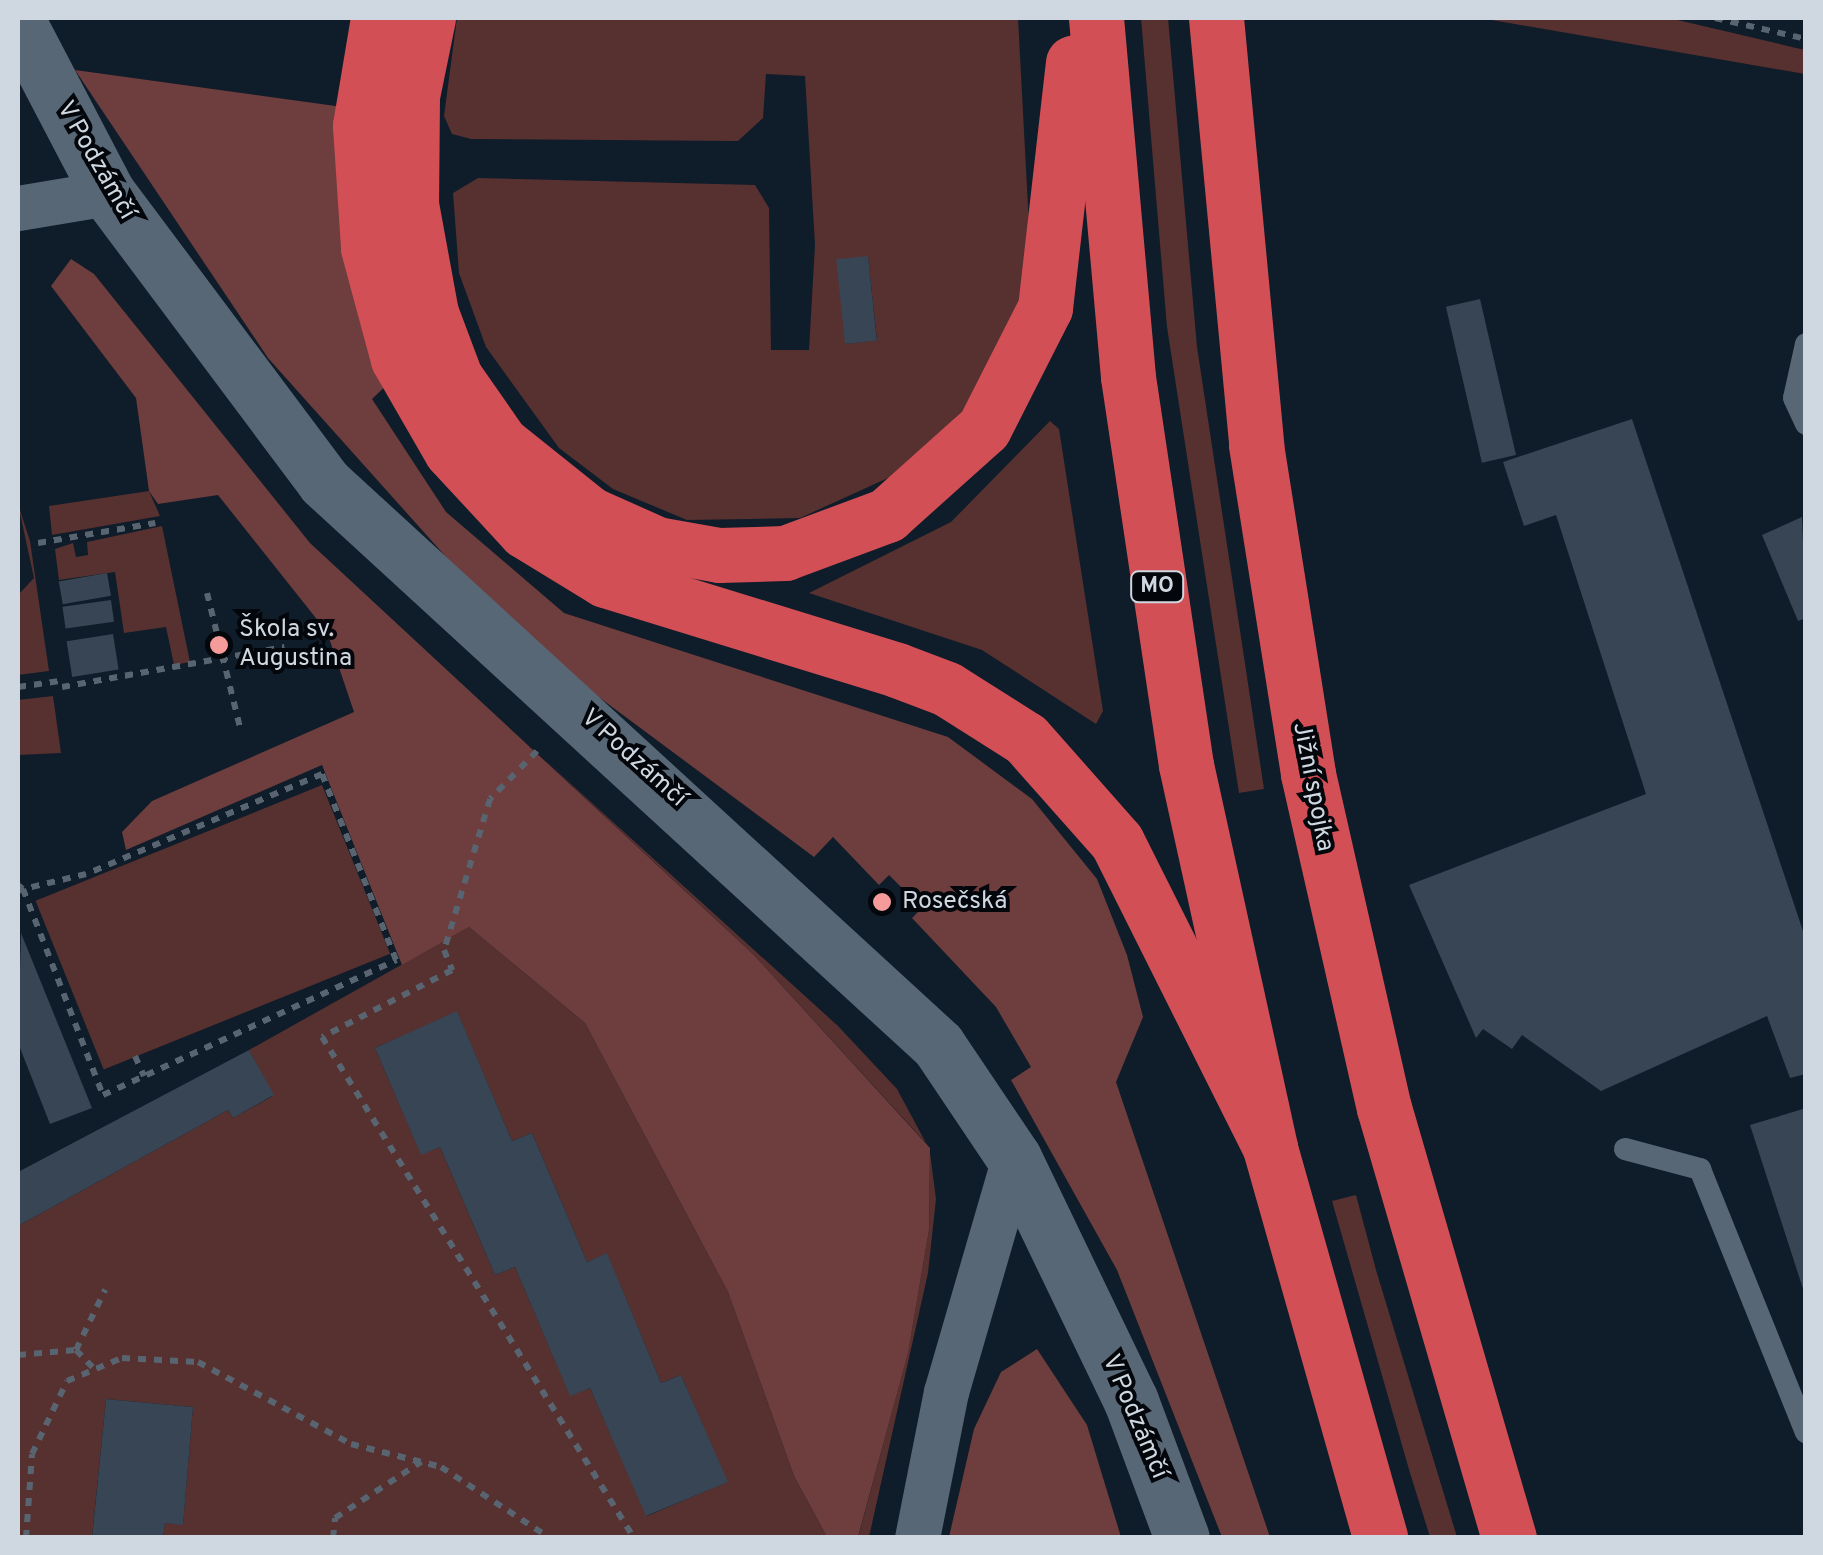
<!DOCTYPE html>
<html>
<head>
<meta charset="utf-8">
<style>
  body { margin:0 }
  #map { position:relative; width:1823px; height:1555px; overflow:hidden; background:#0f1c29; font-family:Overpass,sans-serif }
  div>[style] { position:absolute }
  [style*='--x'] { left:calc(var(--x)*1px); top:calc(var(--y)*1px); width:calc(var(--w)*1px); rotate:calc(var(--a)*1deg) }
  .green>* { inset:0; background:#573030; transform-origin:0 0 }
  .forest>* { inset:0; background:#6e3d3d }
  .building>* { inset:0; background:#374554; transform-origin:0 0 }
  .path>* { height:6px; margin-top:-3px; transform-origin:0; background:repeating-linear-gradient(90deg,#58646f 0 8px,transparent 0 16px) }
  .lane>* { height:22px; margin:-11px; padding:0 11px; transform-origin:11px; border-radius:11px; background:#586776 }
  .street>* { height:45px; margin:-22.5px; padding:0 22.5px; transform-origin:22.5px; border-radius:22.5px; background:#586776 }
  .secondary>* { height:55px; margin:-27.5px; padding:0 27.5px; transform-origin:27.5px; border-radius:27.5px; background:#586776 }
  .highway>* { height:55px; margin:-27.5px; padding:0 27.5px; transform-origin:27.5px; border-radius:27.5px; background:#d34f56 }
  .dots>* { width:28px; height:28px; translate:-50% -50%; box-sizing:border-box; border:5px solid #03060b; border-radius:50% }
  span { translate:-50% -50%; white-space:nowrap; text-align:center; line-height:1.15; -webkit-text-stroke:8px #03060b; paint-order:stroke }
  .shield-label span { padding:2px 8px; background:#03060b; border:2px solid; border-radius:8px; -webkit-text-stroke-width:0 }
  .shield-label { font-size:22px; color:#cfd8e1; font-weight:700 }
  .street-label { font-size:25px; color:#cfd8e1 }
  .poi-label { font-size:25px; color:#cfd8e1 }
  .left { translate:0 -50%; text-align:left }
  .frame { position:absolute; inset:0; border:20px solid #cfd8e1; pointer-events:none }
</style>
</head>
<body>
<div id="map">
  <div class="green">
    <div style="clip-path:polygon(evenodd,457px 18px,1018px 18px,1030px 244px,1022px 297px,979px 395px,899px 473px,800px 518px,687px 520px,613px 489px,559px 448px,486px 347px,459px 273px,453px 193px,478px 178px,755px 185px,769px 208px,771px 350px,809px 350px,815px 245px,805px 76px,766px 74px,763px 118px,738px 141px,471px 139px,452px 134px,444px 116px,457px 18px,868px 257px,877px 340px,845px 344px,868px 257px)"></div>
    <div style="clip-path:polygon(1141px 18px,1168px 18px,1197px 347px,1264px 789px,1239px 793px,1167px 327px)"></div>
    <div style="clip-path:polygon(1480px 18px,1669px 18px,1805px 50px,1805px 74px)"></div>
    <div style="clip-path:polygon(1050px 421px,1059px 429px,1103px 711px,1096px 724px,982px 650px,809px 593px,951px 522px)"></div>
    <div style="clip-path:polygon(149px 491px,160px 516px,52px 535px,49px 506px)"></div>
    <div style="clip-path:polygon(18px 504px,30px 541px,49px 671px,18px 675px,18px 595px,34px 578px)"></div>
    <div style="clip-path:polygon(162px 526px,190px 662px,174px 665px,166px 627px,124px 633px,115px 572px,59px 580px,55px 549px,73px 543px,76px 557px,88px 555px,87px 542px)"></div>
    <div style="clip-path:polygon(53px 696px,61px 753px,18px 755px,18px 700px)"></div>
    <div style="clip-path:polygon(538px 754px,838px 1026px,897px 1089px,926px 1143px,754px 955px)"></div>
    <div style="left:322px;top:785px;width:182px;height:309px;rotate:68deg"></div>
    <div style="clip-path:polygon(evenodd,469px 927px,585px 1023px,728px 1292px,794px 1476px,827px 1537px,163px 1537px,165px 1523px,183px 1524px,193px 1407px,106px 1399px,92px 1537px,18px 1537px,18px 1226px,228px 1110px,233px 1118px,273px 1096px,249px 1050px,469px 927px,457px 1012px,512px 1141px,532px 1133px,587px 1262px,607px 1254px,661px 1383px,681px 1375px,727px 1482px,647px 1516px,590px 1388px,570px 1395px,515px 1267px,495px 1275px,440px 1147px,421px 1154px,375px 1048px,457px 1012px)"></div>
    <div style="clip-path:polygon(930px 1153px,936px 1199px,928px 1273px,869px 1537px,858px 1538px,908px 1352px,929px 1230px)"></div>
    <div style="clip-path:polygon(1356px 1195px,1376px 1270px,1457px 1537px,1430px 1537px,1410px 1473px,1332px 1201px)"></div>
  </div>
  <div class="forest">
    <div style="clip-path:polygon(75px 70px,343px 107px,393px 379px,372px 399px,446px 512px,564px 613px,948px 737px,1032px 799px,1097px 879px,1127px 955px,1143px 1017px,1116px 1082px,1270px 1537px,1222px 1537px,1117px 1270px,1011px 1080px,1031px 1067px,996px 1007px,912px 918px,922px 908px,889px 875px,879px 885px,833px 837px,814px 857px,592px 692px,473px 587px,268px 358px)"></div>
    <div style="clip-path:polygon(71px 259px,94px 274px,310px 543px,754px 955px,930px 1148px,929px 1230px,908px 1353px,858px 1537px,827px 1537px,794px 1476px,728px 1292px,585px 1023px,469px 927px,402px 965px,322px 765px,126px 850px,122px 832px,152px 801px,354px 712px,327px 632px,218px 495px,158px 504px,149px 491px,136px 398px,51px 286px)"></div>
    <div style="clip-path:polygon(1037px 1349px,1087px 1425px,1121px 1537px,949px 1537px,974px 1429px,1001px 1372px)"></div>
  </div>
  <div class="building">
    <div style="left:868px;top:256px;width:85px;height:32px;rotate:84deg"></div>
    <div style="left:1480px;top:299px;width:160px;height:35px;rotate:77deg"></div>
    <div style="clip-path:polygon(1632px 419px,1806px 940px,1806px 1074px,1790px 1078px,1767px 1016px,1601px 1091px,1522px 1035px,1512px 1049px,1483px 1029px,1476px 1038px,1409px 885px,1646px 794px,1556px 515px,1524px 526px,1503px 462px)"></div>
    <div style="clip-path:polygon(1802px 517px,1806px 618px,1798px 621px,1762px 535px)"></div>
    <div style="left:107px;top:573px;width:23px;height:49px;rotate:80deg"></div>
    <div style="left:111px;top:600px;width:22px;height:49px;rotate:82deg"></div>
    <div style="left:113px;top:634px;width:36px;height:47px;rotate:81deg"></div>
    <div style="clip-path:polygon(21px 933px,92px 1108px,50px 1124px,18px 1043px)"></div>
    <div style="clip-path:polygon(457px 1011px,512px 1141px,532px 1133px,587px 1262px,607px 1253px,661px 1383px,681px 1375px,728px 1482px,646px 1516px,590px 1388px,570px 1396px,515px 1267px,495px 1275px,440px 1147px,421px 1155px,375px 1048px)"></div>
    <div style="clip-path:polygon(249px 1050px,274px 1095px,233px 1118px,228px 1110px,18px 1226px,18px 1172px)"></div>
    <div style="clip-path:polygon(1806px 1108px,1806px 1295px,1805px 1295px,1750px 1125px)"></div>
    <div style="clip-path:polygon(106px 1399px,193px 1407px,183px 1525px,165px 1523px,163px 1538px,92px 1538px)"></div>
  </div>
  <div class="path">
    <div style="--x:1715;--y:18;--w:93;--a:13"></div>
    <div style="--x:38;--y:543;--w:119;--a:-9.7"></div>
    <div style="--x:207;--y:593;--w:138;--a:76.2"></div>
    <div style="--x:18;--y:687;--w:42;--a:-8.1"></div>
    <div style="--x:62;--y:687;--w:226;--a:-10.2"></div>
    <div style="--x:537;--y:751;--w:67;--a:134.4"></div>
    <div style="--x:490;--y:799;--w:158;--a:106.9"></div>
    <div style="--x:444;--y:950;--w:22;--a:68"></div>
    <div style="--x:452;--y:970;--w:146;--a:152.7"></div>
    <div style="--x:322;--y:1037;--w:590;--a:58.09"></div>
    <div style="--x:18;--y:885;--w:6;--a:39"></div>
    <div style="--x:23;--y:889;--w:221;--a:68.8"></div>
    <div style="--x:103;--y:1095;--w:323;--a:-24.7"></div>
    <div style="--x:396;--y:960;--w:200;--a:-111.7"></div>
    <div style="--x:322;--y:774;--w:256;--a:157"></div>
    <div style="--x:86;--y:874;--w:65;--a:166.6"></div>
    <div style="--x:23;--y:889;--w:5;--a:158"></div>
    <div style="--x:135;--y:1056;--w:22;--a:66"></div>
    <div style="--x:76;--y:1350;--w:67;--a:-64.2"></div>
    <div style="--x:18;--y:1355;--w:58;--a:-4.9"></div>
    <div style="--x:76;--y:1350;--w:28;--a:46"></div>
    <div style="--x:26;--y:1538;--w:84;--a:-85.9"></div>
    <div style="--x:32;--y:1454;--w:81;--a:-64.4"></div>
    <div style="--x:67;--y:1381;--w:60;--a:-22.7"></div>
    <div style="--x:122;--y:1358;--w:76;--a:3"></div>
    <div style="--x:198;--y:1362;--w:174;--a:28.2"></div>
    <div style="--x:351;--y:1444;--w:93;--a:14.3"></div>
    <div style="--x:441;--y:1467;--w:130;--a:33.1"></div>
    <div style="--x:333;--y:1538;--w:20;--a:-84"></div>
    <div style="--x:335;--y:1518;--w:103;--a:-33.1"></div>
  </div>
  <div class="lane">
    <div style="--x:1806;--y:344;--w:55;--a:102.5"></div>
    <div style="--x:1794;--y:398;--w:29;--a:65"></div>
    <div style="--x:1625;--y:1149;--w:78;--a:14.9"></div>
    <div style="--x:1700;--y:1169;--w:284;--a:68.1"></div>
  </div>
  <div class="street">
    <div style="--x:18;--y:208;--w:91;--a:-9.5"></div>
    <div style="--x:917;--y:1538;--w:149;--a:-78.8"></div>
    <div style="--x:946;--y:1392;--w:244;--a:-73.8"></div>
  </div>
  <div class="secondary">
    <div style="--x:18;--y:21;--w:194;--a:62.4"></div>
    <div style="--x:108;--y:193;--w:361;--a:53.2"></div>
    <div style="--x:324;--y:482;--w:833;--a:42.52"></div>
    <div style="--x:938;--y:1045;--w:136;--a:56.1"></div>
    <div style="--x:1014;--y:1158;--w:270;--a:64.3"></div>
    <div style="--x:1131;--y:1401;--w:146;--a:69.6"></div>
  </div>
  <div class="highway">
    <div style="--x:378;--y:18;--w:109;--a:99.5"></div>
    <div style="--x:360;--y:126;--w:122;--a:86.2"></div>
    <div style="--x:368;--y:248;--w:115;--a:74.9"></div>
    <div style="--x:398;--y:359;--w:106;--a:60.1"></div>
    <div style="--x:451;--y:451;--w:109;--a:47.2"></div>
    <div style="--x:525;--y:531;--w:94;--a:31.5"></div>
    <div style="--x:605;--y:580;--w:306;--a:17.1"></div>
    <div style="--x:897;--y:670;--w:53;--a:20.8"></div>
    <div style="--x:947;--y:689;--w:93;--a:32.3"></div>
    <div style="--x:1026;--y:739;--w:137;--a:48.5"></div>
    <div style="--x:1117;--y:842;--w:342;--a:63.4"></div>
    <div style="--x:428;--y:18;--w:80;--a:101.6"></div>
    <div style="--x:412;--y:96;--w:108;--a:90.5"></div>
    <div style="--x:411;--y:204;--w:111;--a:79.6"></div>
    <div style="--x:431;--y:313;--w:68;--a:69.4"></div>
    <div style="--x:455;--y:377;--w:80;--a:55.1"></div>
    <div style="--x:501;--y:443;--w:114;--a:38.6"></div>
    <div style="--x:590;--y:514;--w:73;--a:24.1"></div>
    <div style="--x:657;--y:544;--w:63;--a:10.1"></div>
    <div style="--x:719;--y:555;--w:66;--a:-1.7"></div>
    <div style="--x:785;--y:553;--w:109;--a:-20.4"></div>
    <div style="--x:887;--y:515;--w:130;--a:-41.9"></div>
    <div style="--x:984;--y:428;--w:135;--a:-63.1"></div>
    <div style="--x:1045;--y:308;--w:247;--a:-83.5"></div>
    <div style="--x:1096;--y:18;--w:360;--a:84.9"></div>
    <div style="--x:1128;--y:377;--w:392;--a:81.5"></div>
    <div style="--x:1186;--y:765;--w:392;--a:77.6"></div>
    <div style="--x:1270;--y:1148;--w:405;--a:74.2"></div>
    <div style="--x:1216;--y:18;--w:429;--a:84.6"></div>
    <div style="--x:1256;--y:445;--w:333;--a:81"></div>
    <div style="--x:1308;--y:774;--w:343;--a:77.2"></div>
    <div style="--x:1384;--y:1108;--w:448;--a:73.8"></div>
  </div>
  <div class="dots">
    <div style="left:219px;top:645px;background:#f59b9a"></div>
    <div style="left:882px;top:902px;background:#f59b9a"></div>
  </div>
  <div class="shield-label">
    <span style="left:1157px;top:587px">MO</span>
  </div>
  <div class="street-label">
    <span style="left:95px;top:161px;rotate:60deg">V Podzámčí</span>
    <span style="left:633px;top:759px;rotate:42deg">V Podzámčí</span>
    <span style="left:1312px;top:787px;rotate:79deg">Jižní spojka</span>
    <span style="left:1134px;top:1417px;rotate:67deg">V Podzámčí</span>
  </div>
  <div class="poi-label">
    <span class="left" style="left:239px;top:645px">Škola sv.<br>Augustina</span>
    <span class="left" style="left:902px;top:902px">Rosečská</span>
  </div>
  <div class="frame"></div>
</div>
</body>
</html>
